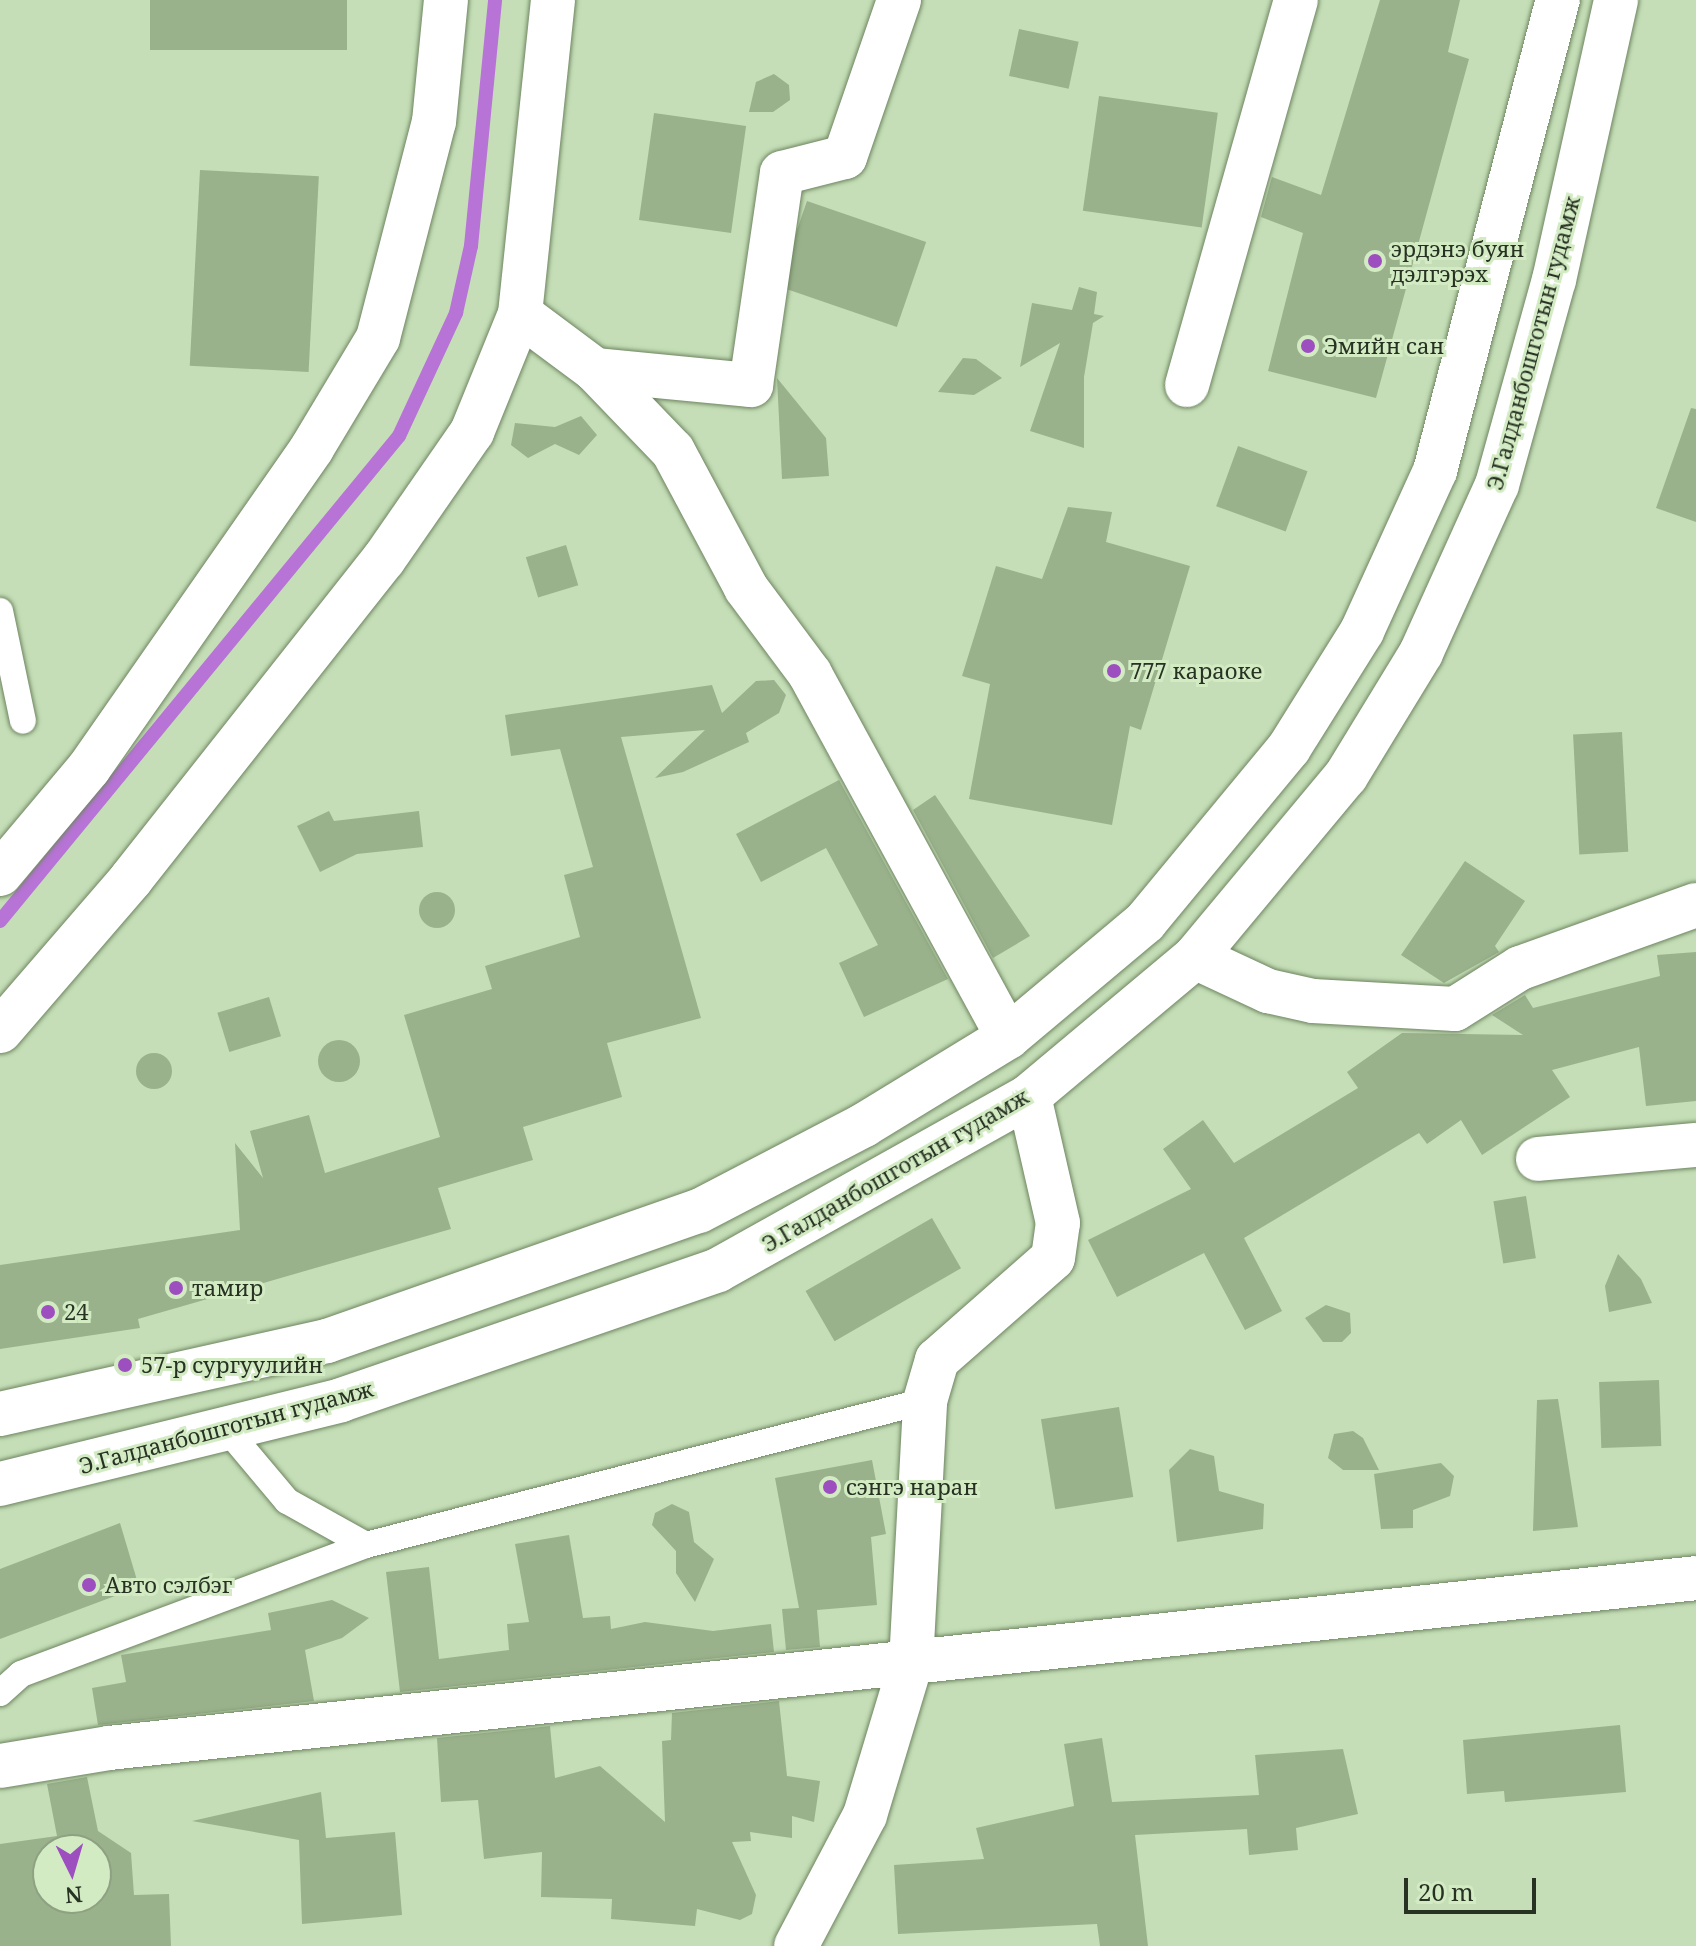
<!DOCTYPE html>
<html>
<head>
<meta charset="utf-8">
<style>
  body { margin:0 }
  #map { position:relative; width:1696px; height:1946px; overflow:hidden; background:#c5deb7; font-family:"Noto Serif",serif }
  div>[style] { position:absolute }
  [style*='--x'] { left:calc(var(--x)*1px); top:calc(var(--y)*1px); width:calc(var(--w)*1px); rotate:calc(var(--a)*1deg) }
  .stream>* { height:14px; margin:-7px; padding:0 7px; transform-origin:7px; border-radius:7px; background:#b773d6 }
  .building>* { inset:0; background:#9ab28c; transform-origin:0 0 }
  .round { border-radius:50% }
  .roads { filter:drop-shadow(0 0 2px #6e8561) drop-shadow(0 0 2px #6e8561) }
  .lane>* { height:26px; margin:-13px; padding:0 13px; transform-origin:13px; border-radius:13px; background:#fff }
  .street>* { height:44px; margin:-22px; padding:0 22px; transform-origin:22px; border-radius:22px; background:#fff }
  .primary>* { height:44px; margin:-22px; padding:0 22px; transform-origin:22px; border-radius:22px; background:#fff }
  .dots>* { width:22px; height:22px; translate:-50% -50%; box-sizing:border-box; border:4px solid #d2ebc3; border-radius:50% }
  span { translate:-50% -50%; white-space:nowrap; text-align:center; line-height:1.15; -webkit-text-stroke:6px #d2ebc3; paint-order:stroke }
  .poi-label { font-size:22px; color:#283223 }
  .left { translate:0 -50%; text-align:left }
  .street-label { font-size:22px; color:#283223 }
  .north { position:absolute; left:32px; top:1834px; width:80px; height:80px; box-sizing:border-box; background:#d2ebc3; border:2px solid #8ea183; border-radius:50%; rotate:175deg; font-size:22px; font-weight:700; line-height:32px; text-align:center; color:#283223 }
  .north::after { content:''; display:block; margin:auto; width:28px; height:36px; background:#9d4fc0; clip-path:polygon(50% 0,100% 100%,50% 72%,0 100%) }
  .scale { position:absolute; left:1404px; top:1878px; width:132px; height:36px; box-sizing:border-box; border:4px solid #283223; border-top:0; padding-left:10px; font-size:24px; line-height:28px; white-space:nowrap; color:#283223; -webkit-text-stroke:6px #d2ebc3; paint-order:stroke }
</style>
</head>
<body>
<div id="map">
  <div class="stream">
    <div style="--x:0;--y:921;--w:628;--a:-50.56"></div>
    <div style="--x:399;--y:436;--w:136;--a:-65.1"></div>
    <div style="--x:456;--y:313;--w:69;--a:-77.4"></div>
    <div style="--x:471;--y:246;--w:247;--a:-84.4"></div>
  </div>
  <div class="building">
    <div style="left:150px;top:0;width:197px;height:50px"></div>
    <div style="clip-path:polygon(1380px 0,1460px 0,1448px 52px,1469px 59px,1376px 398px,1268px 371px,1303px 233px,1261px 217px,1272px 177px,1321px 195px)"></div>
    <div style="left:1019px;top:29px;width:61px;height:48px;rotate:12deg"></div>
    <div style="clip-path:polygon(774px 74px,789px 85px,790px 100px,773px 112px,749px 112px,756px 82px)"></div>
    <div style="left:1099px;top:96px;width:120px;height:116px;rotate:8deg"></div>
    <div style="left:654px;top:113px;width:93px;height:108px;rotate:8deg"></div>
    <div style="left:200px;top:170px;width:119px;height:196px;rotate:3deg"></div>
    <div style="left:807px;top:201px;width:126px;height:90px;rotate:19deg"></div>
    <div style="clip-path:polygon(1079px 287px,1097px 292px,1094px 314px,1104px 316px,1093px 323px,1084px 377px,1084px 448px,1030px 431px,1060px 343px,1020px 367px,1032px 303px,1072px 310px)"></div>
    <div style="clip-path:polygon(963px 358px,976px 359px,1002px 378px,974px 395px,938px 392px)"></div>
    <div style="clip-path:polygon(777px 378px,826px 438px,829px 476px,782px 479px)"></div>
    <div style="clip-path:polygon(1691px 408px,1696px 409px,1696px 522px,1656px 508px)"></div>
    <div style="clip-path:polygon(581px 416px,597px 435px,579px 455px,555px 444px,528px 458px,511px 445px,515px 423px,555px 427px)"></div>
    <div style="left:1238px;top:446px;width:74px;height:64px;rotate:20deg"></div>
    <div style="clip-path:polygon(1068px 507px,1112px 512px,1106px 542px,1190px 566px,1141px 730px,1130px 726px,1112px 825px,969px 799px,990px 684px,962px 676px,996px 566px,1042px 579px)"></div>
    <div style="left:566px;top:545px;width:42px;height:42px;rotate:73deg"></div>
    <div style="clip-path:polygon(774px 680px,786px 695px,779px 713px,746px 733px,749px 742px,683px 772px,655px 778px,705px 730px,621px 737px,701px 1018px,607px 1043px,622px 1097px,523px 1127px,533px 1160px,438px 1188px,451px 1229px,138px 1319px,140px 1328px,0 1349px,0 1265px,240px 1230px,235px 1143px,263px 1178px,250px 1131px,309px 1115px,325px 1173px,440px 1137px,404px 1015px,492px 989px,485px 966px,580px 937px,564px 875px,593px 867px,560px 749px,511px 756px,505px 715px,712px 685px,722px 713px,756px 681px)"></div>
    <div style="left:1622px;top:732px;width:120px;height:49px;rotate:87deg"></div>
    <div style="clip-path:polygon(839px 780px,948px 979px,864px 1017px,839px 963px,878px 945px,826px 848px,761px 882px,736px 834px)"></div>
    <div style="clip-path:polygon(935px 795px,1030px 936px,993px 958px,913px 810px)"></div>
    <div style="clip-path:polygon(329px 811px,334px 821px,419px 811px,423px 847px,357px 854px,320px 872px,297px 826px)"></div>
    <div style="clip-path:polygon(1465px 861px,1525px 901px,1495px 946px,1499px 952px,1444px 983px,1401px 955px)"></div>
    <div class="round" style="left:419px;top:892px;width:36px;height:36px"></div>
    <div style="clip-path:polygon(1696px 952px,1696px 1101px,1646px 1106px,1639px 1047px,1552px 1070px,1570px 1097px,1482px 1155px,1461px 1120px,1427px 1144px,1419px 1133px,1244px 1238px,1282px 1311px,1245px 1330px,1204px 1253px,1117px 1297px,1088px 1240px,1191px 1189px,1163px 1149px,1203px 1120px,1234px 1163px,1358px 1088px,1347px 1072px,1402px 1033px,1523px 1035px,1492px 1015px,1525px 995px,1533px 1008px,1660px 976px,1657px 955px)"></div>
    <div style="left:269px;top:997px;width:41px;height:54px;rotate:73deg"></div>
    <div class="round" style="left:318px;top:1040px;width:42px;height:42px"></div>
    <div class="round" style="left:136px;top:1053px;width:36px;height:36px"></div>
    <div style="left:1526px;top:1196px;width:63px;height:33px;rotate:81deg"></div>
    <div style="left:932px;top:1218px;width:58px;height:146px;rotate:60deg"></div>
    <div style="clip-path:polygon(1618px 1254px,1641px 1279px,1652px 1303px,1609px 1312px,1605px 1286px)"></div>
    <div style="clip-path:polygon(1326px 1305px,1350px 1313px,1351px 1333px,1342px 1342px,1323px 1342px,1305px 1318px)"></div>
    <div style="left:1659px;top:1380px;width:66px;height:60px;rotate:88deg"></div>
    <div style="clip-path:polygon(1558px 1399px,1578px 1527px,1533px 1531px,1537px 1400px)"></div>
    <div style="left:1119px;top:1407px;width:91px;height:79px;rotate:81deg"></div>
    <div style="clip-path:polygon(1353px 1431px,1363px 1438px,1379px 1470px,1343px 1470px,1328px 1458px,1334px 1434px)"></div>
    <div style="clip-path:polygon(1190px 1449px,1214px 1456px,1219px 1491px,1264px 1504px,1263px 1529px,1177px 1542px,1169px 1470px)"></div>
    <div style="clip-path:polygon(872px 1460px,886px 1534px,871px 1537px,877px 1605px,817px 1610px,820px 1647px,786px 1650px,782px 1609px,799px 1608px,775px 1478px)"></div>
    <div style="clip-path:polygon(1441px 1463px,1454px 1476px,1450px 1496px,1413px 1510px,1413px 1528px,1381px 1529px,1374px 1474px)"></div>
    <div style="clip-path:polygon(672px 1504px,689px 1512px,694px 1542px,714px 1559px,695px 1602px,676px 1573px,676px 1551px,652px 1525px,655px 1513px)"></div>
    <div style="clip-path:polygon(120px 1523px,139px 1587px,0 1639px,0 1569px)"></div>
    <div style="clip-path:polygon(569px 1535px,583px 1618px,610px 1616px,611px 1629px,645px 1622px,713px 1631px,771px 1624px,774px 1652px,400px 1692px,386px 1572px,429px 1567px,439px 1659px,509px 1650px,507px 1624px,529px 1622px,515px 1544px)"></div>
    <div style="clip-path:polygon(332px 1600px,369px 1618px,342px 1638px,305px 1650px,314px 1701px,98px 1725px,92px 1688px,126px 1682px,121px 1655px,271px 1630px,268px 1613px)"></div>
    <div style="clip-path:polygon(779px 1701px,787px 1776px,820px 1781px,814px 1822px,792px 1816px,792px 1838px,750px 1832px,751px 1841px,732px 1842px,756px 1895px,752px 1914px,740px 1920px,697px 1909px,695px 1926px,611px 1919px,612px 1899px,541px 1897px,542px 1852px,484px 1859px,478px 1800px,441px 1802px,437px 1738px,550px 1726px,555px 1778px,600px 1766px,665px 1822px,662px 1741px,671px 1740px,672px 1713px)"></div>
    <div style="clip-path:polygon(1620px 1725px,1626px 1792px,1505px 1802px,1504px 1791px,1467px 1794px,1463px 1740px)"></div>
    <div style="clip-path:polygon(1102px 1738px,1112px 1802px,1259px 1795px,1255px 1755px,1343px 1749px,1358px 1814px,1296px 1828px,1298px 1850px,1249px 1855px,1247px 1829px,1135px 1835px,1148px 1946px,1100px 1946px,1097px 1924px,898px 1934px,894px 1865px,984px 1859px,976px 1828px,1074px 1806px,1064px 1744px)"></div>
    <div style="clip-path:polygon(evenodd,87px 1777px,98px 1831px,131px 1853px,134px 1895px,169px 1894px,171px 1946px,0 1946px,0 1844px,57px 1836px,47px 1784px,87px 1777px,48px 1850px,96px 1850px,96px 1898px,48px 1898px,48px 1850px)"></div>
    <div style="clip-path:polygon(321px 1792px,326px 1838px,395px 1832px,402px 1915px,302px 1924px,299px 1840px,192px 1821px)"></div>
  </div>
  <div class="roads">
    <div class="lane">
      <div style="--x:0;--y:611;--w:112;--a:78.2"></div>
      <div style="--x:229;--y:1432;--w:90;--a:50"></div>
      <div style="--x:287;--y:1501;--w:90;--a:29.1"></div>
      <div style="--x:0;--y:1693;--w:28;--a:-42"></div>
      <div style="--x:21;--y:1674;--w:368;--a:-20.5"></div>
      <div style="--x:366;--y:1545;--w:577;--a:-14.45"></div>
    </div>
    <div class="street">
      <div style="--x:520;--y:314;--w:94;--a:36.7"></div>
      <div style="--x:595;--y:370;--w:112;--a:46.1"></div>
      <div style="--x:673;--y:451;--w:155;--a:61.9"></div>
      <div style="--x:746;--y:588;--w:107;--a:53.3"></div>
      <div style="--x:810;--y:674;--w:413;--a:61.4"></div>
      <div style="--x:595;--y:370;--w:157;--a:5.5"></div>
      <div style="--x:751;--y:385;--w:214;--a:-81.7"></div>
      <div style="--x:782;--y:173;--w:65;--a:-14.3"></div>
      <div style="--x:845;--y:157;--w:166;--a:-71"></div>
      <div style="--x:1187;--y:385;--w:400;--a:-74.2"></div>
      <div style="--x:0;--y:874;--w:138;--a:-50"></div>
      <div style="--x:89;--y:768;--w:390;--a:-55.1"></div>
      <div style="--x:312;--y:448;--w:128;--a:-59"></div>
      <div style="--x:378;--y:338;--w:223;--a:-75.5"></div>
      <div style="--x:434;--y:122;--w:123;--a:-84.4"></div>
      <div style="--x:1195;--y:957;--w:81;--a:25"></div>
      <div style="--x:1268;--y:991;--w:46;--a:12.5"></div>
      <div style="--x:1313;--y:1001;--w:142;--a:3.2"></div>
      <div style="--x:1455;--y:1009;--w:77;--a:-32.2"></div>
      <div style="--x:1520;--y:968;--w:187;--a:-19.7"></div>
      <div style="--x:0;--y:1031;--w:201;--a:-49.2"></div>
      <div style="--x:131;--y:879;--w:408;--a:-51.7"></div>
      <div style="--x:384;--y:559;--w:155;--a:-55.3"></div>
      <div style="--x:472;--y:432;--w:127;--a:-67.9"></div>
      <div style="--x:520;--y:314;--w:316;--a:-84"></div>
      <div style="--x:1538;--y:1159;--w:159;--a:-5.1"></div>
      <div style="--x:0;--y:1766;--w:110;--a:-9.4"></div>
      <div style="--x:109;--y:1748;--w:1596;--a:-6.11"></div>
      <div style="--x:796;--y:1946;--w:148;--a:-62.2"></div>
      <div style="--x:865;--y:1815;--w:159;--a:-73.2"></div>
      <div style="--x:911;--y:1663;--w:262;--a:-86.9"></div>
      <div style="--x:925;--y:1401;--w:43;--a:-73.7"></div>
      <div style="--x:937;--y:1360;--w:154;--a:-41.3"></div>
      <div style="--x:1053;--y:1258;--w:35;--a:-82"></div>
      <div style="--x:1058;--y:1223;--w:130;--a:-102.9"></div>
    </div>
    <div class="primary">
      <div style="--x:0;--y:1414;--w:335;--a:-12.6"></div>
      <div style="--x:327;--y:1341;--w:394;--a:-19.3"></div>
      <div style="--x:699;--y:1211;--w:186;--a:-27.5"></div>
      <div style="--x:864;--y:1125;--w:169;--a:-31.4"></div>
      <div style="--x:1008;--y:1037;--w:179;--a:-40"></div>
      <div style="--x:1145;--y:922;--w:226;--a:-50.4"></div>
      <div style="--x:1289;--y:748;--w:138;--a:-58"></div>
      <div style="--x:1362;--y:631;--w:176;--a:-65.5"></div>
      <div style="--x:1435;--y:471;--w:487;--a:-75.4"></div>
      <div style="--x:0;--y:1484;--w:351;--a:-13.8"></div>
      <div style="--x:341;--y:1400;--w:399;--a:-19"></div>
      <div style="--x:718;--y:1270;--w:356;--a:-29.2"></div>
      <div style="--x:1029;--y:1096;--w:217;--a:-39.9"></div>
      <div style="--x:1195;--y:957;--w:236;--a:-50.2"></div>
      <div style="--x:1346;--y:776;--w:144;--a:-58.6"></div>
      <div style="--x:1421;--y:653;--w:184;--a:-65.7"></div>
      <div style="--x:1497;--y:485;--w:213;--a:-74.5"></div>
      <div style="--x:1554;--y:280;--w:287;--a:-77.5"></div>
    </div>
  </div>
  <div class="dots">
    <div style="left:1375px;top:261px;background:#9d4fc0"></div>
    <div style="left:1308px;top:346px;background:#9d4fc0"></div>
    <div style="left:1114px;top:671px;background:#9d4fc0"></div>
    <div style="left:176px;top:1288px;background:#9d4fc0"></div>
    <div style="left:48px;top:1312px;background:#9d4fc0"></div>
    <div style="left:125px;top:1365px;background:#9d4fc0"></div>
    <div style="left:830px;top:1487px;background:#9d4fc0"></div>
    <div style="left:89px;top:1585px;background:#9d4fc0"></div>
  </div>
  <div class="poi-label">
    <span class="left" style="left:1391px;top:261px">эрдэнэ буян<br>дэлгэрэх</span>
    <span class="left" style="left:1324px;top:346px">Эмийн сан</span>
    <span class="left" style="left:1130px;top:671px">777 караоке</span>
    <span class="left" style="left:192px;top:1288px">тамир</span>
    <span class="left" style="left:64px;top:1312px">24</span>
    <span class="left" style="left:141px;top:1365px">57-р сургуулийн</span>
    <span class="left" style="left:846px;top:1487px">сэнгэ наран</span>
    <span class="left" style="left:105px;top:1585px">Авто сэлбэг</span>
  </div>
  <div class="street-label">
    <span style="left:1533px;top:343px;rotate:-75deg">Э.Галданбошготын гудамж</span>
    <span style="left:895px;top:1170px;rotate:-30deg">Э.Галданбошготын гудамж</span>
    <span style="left:226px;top:1427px;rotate:-15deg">Э.Галданбошготын гудамж</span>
  </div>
  <div class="north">N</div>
  <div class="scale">20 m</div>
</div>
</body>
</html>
